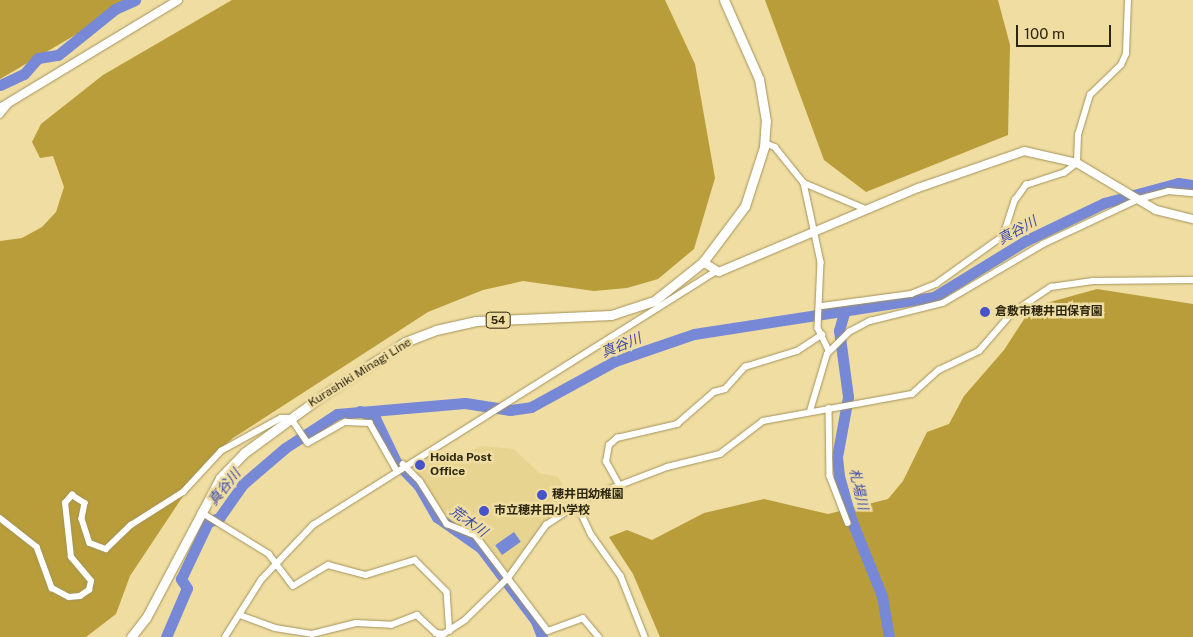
<!DOCTYPE html>
<html>
<head>
<meta charset="utf-8">
<style>
  body { margin:0 }
  #map { position:relative; width:1193px; height:637px; overflow:hidden; background:#efdda2; font-family:"Public Sans","Noto Sans JP",sans-serif }
  div>[style] { position:absolute }
  [style*='--x'] { left:calc(var(--x)*1px); top:calc(var(--y)*1px); width:calc(var(--w)*1px); rotate:calc(var(--a)*1deg) }
  .built>* { inset:0; background:#e8d491 }
  .forest>* { inset:0; background:#b89d3a }
  .water>* { inset:0; background:#7788d7; transform-origin:0 0 }
  .river>* { height:11px; margin:-5.5px; padding:0 5.5px; transform-origin:5.5px; border-radius:5.5px; background:#7788d7 }
  .roads { filter:drop-shadow(0 0 1px #a4935a) drop-shadow(0 0 1px #a4935a) }
  .street>* { height:5.5px; margin:-2.75px; padding:0 2.75px; transform-origin:2.75px; border-radius:2.75px; background:#fff }
  .secondary>* { height:8px; margin:-4px; padding:0 4px; transform-origin:4px; border-radius:4px; background:#fff }
  .primary>* { height:9px; margin:-4.5px; padding:0 4.5px; transform-origin:4.5px; border-radius:4.5px; background:#fff }
  .dots>* { width:14px; height:14px; translate:-50% -50%; box-sizing:border-box; border:2px solid #efdda2; border-radius:50% }
  span { translate:-50% -50%; white-space:nowrap; text-align:center; line-height:1.15; -webkit-text-stroke:5px #efdda2; paint-order:stroke }
  .shield-label span { padding:1px 4px; background:#efdda2; border:1px solid; border-radius:4px; -webkit-text-stroke-width:0 }
  .shield-label { font-size:11px; color:#2d270f; font-weight:700 }
  .poi-label { font-size:12px; color:#2d270f; font-weight:700 }
  .left { translate:0 -50%; text-align:left }
  .street-label { font-size:12px; color:#2d270f }
  .water-label { font-size:14px; color:#3f4caa; font-style:italic }
  .scale { position:absolute; left:1016px; top:25px; width:95px; height:22px; box-sizing:border-box; border:2px solid #2d270f; border-top:0; padding-left:6px; font-size:15px; line-height:18px; white-space:nowrap; color:#2d270f; -webkit-text-stroke:4px #efdda2; paint-order:stroke }
</style>
</head>
<body>
<div id="map">
  <div class="built">
    <div style="clip-path:polygon(483px 446px,514px 449px,539px 473px,558px 477px,573px 502px,539px 529px,509px 572px,477px 534px,449px 521px,416px 473px,429px 465px,424px 457px,431px 453px,437px 461px)"></div>
  </div>
  <div class="forest">
    <div style="clip-path:polygon(0 0,135px 0,0 79px)"></div>
    <div style="clip-path:polygon(232px 0,665px 0,695px 64px,715px 178px,694px 249px,658px 279px,627px 288px,594px 291px,523px 281px,483px 290px,428px 312px,233px 438px,205px 463px,130px 576px,116px 614px,86px 637px,0 637px,0 241px,22px 238px,42px 227px,56px 212px,64px 187px,53px 156px,40px 158px,32px 142px,41px 124px,103px 75px)"></div>
    <div style="clip-path:polygon(765px 0,998px 0,1010px 45px,1008px 135px,866px 192px,824px 160px)"></div>
    <div style="clip-path:polygon(1097px 289px,1193px 304px,1193px 637px,660px 637px,633px 574px,609px 537px,627px 530px,652px 540px,704px 513px,764px 499px,828px 514px,888px 499px,903px 481px,927px 432px,949px 424px,964px 396px,1004px 350px,1032px 307px)"></div>
  </div>
  <div class="water">
    <div style="left:514px;top:532px;width:12px;height:23px;rotate:55deg"></div>
  </div>
  <div class="river">
    <div style="--x:0;--y:85;--w:26;--a:-25"></div>
    <div style="--x:24;--y:74;--w:21;--a:-49"></div>
    <div style="--x:38;--y:58;--w:20;--a:-9"></div>
    <div style="--x:58;--y:55;--w:73;--a:-38.9"></div>
    <div style="--x:115;--y:9;--w:22;--a:-24"></div>
    <div style="--x:844;--y:313;--w:18;--a:106"></div>
    <div style="--x:839;--y:330;--w:68;--a:82.3"></div>
    <div style="--x:848;--y:397;--w:61;--a:100.4"></div>
    <div style="--x:837;--y:457;--w:19;--a:84"></div>
    <div style="--x:839;--y:476;--w:45;--a:74.4"></div>
    <div style="--x:851;--y:519;--w:83;--a:68.1"></div>
    <div style="--x:882;--y:596;--w:42;--a:80.3"></div>
    <div style="--x:360;--y:411;--w:17;--a:25"></div>
    <div style="--x:375;--y:418;--w:49;--a:64.5"></div>
    <div style="--x:396;--y:462;--w:33;--a:46"></div>
    <div style="--x:419;--y:486;--w:36;--a:60"></div>
    <div style="--x:437;--y:517;--w:54;--a:35.2"></div>
    <div style="--x:481;--y:548;--w:91;--a:53"></div>
    <div style="--x:536;--y:621;--w:17;--a:69"></div>
    <div style="--x:166;--y:637;--w:53;--a:-66.8"></div>
    <div style="--x:187;--y:588;--w:11;--a:-124"></div>
    <div style="--x:181;--y:579;--w:63;--a:-64.7"></div>
    <div style="--x:208;--y:522;--w:12;--a:-20"></div>
    <div style="--x:219;--y:518;--w:42;--a:-54.8"></div>
    <div style="--x:243;--y:484;--w:55;--a:-40.6"></div>
    <div style="--x:285;--y:448;--w:62;--a:-33.2"></div>
    <div style="--x:337;--y:414;--w:128;--a:-4.9"></div>
    <div style="--x:465;--y:403;--w:46;--a:8.8"></div>
    <div style="--x:510;--y:410;--w:21;--a:-8"></div>
    <div style="--x:531;--y:407;--w:96;--a:-28.7"></div>
    <div style="--x:615;--y:361;--w:83;--a:-18.9"></div>
    <div style="--x:694;--y:334;--w:243;--a:-8.8"></div>
    <div style="--x:934;--y:297;--w:107;--a:-31.6"></div>
    <div style="--x:1025;--y:241;--w:88;--a:-25.7"></div>
    <div style="--x:1104;--y:203;--w:77;--a:-15.1"></div>
    <div style="--x:1178;--y:183;--w:15;--a:8"></div>
  </div>
  <div class="roads">
    <div class="street">
      <div style="--x:0;--y:115;--w:13;--a:-51"></div>
      <div style="--x:765;--y:143;--w:11;--a:22"></div>
      <div style="--x:775;--y:147;--w:46;--a:51.1"></div>
      <div style="--x:804;--y:183;--w:69;--a:22.9"></div>
      <div style="--x:804;--y:183;--w:81;--a:77.9"></div>
      <div style="--x:821;--y:262;--w:66;--a:92.6"></div>
      <div style="--x:818;--y:328;--w:25;--a:64"></div>
      <div style="--x:822;--y:306;--w:90;--a:-7.7"></div>
      <div style="--x:911;--y:294;--w:27;--a:-22"></div>
      <div style="--x:936;--y:284;--w:82;--a:-35.6"></div>
      <div style="--x:1003;--y:236;--w:38;--a:-72"></div>
      <div style="--x:1015;--y:200;--w:19;--a:-54"></div>
      <div style="--x:1026;--y:185;--w:40;--a:-18"></div>
      <div style="--x:1064;--y:173;--w:16;--a:-38"></div>
      <div style="--x:1077;--y:163;--w:28;--a:-88"></div>
      <div style="--x:1078;--y:135;--w:42;--a:-73.3"></div>
      <div style="--x:1090;--y:95;--w:43;--a:-44.1"></div>
      <div style="--x:1121;--y:65;--w:12;--a:-66"></div>
      <div style="--x:1126;--y:54;--w:54;--a:-87.9"></div>
      <div style="--x:829;--y:408;--w:68;--a:89.2"></div>
      <div style="--x:830;--y:476;--w:50;--a:69"></div>
      <div style="--x:810;--y:411;--w:59;--a:-73.4"></div>
      <div style="--x:827;--y:354;--w:31;--a:-45"></div>
      <div style="--x:849;--y:332;--w:24;--a:-28"></div>
      <div style="--x:870;--y:321;--w:75;--a:-13.9"></div>
      <div style="--x:943;--y:303;--w:116;--a:-30.5"></div>
      <div style="--x:1043;--y:244;--w:106;--a:-25.1"></div>
      <div style="--x:1139;--y:199;--w:30;--a:-15"></div>
      <div style="--x:1168;--y:191;--w:25;--a:5"></div>
      <div style="--x:403;--y:464;--w:24;--a:45"></div>
      <div style="--x:420;--y:481;--w:51;--a:57.9"></div>
      <div style="--x:447;--y:524;--w:31;--a:22"></div>
      <div style="--x:476;--y:536;--w:119;--a:52.8"></div>
      <div style="--x:548;--y:631;--w:37;--a:-20"></div>
      <div style="--x:583;--y:618;--w:25;--a:50"></div>
      <div style="--x:620;--y:487;--w:29;--a:-119"></div>
      <div style="--x:606;--y:462;--w:17;--a:-80"></div>
      <div style="--x:609;--y:445;--w:11;--a:-41"></div>
      <div style="--x:617;--y:438;--w:62;--a:-13.1"></div>
      <div style="--x:677;--y:424;--w:49;--a:-40.9"></div>
      <div style="--x:714;--y:392;--w:11;--a:-15"></div>
      <div style="--x:725;--y:389;--w:30;--a:-48"></div>
      <div style="--x:745;--y:367;--w:54;--a:-17.1"></div>
      <div style="--x:797;--y:351;--w:30;--a:-33"></div>
      <div style="--x:577;--y:504;--w:33;--a:65"></div>
      <div style="--x:591;--y:534;--w:52;--a:54.5"></div>
      <div style="--x:621;--y:576;--w:66;--a:68.5"></div>
      <div style="--x:201;--y:512;--w:80;--a:31.7"></div>
      <div style="--x:269;--y:554;--w:40;--a:53"></div>
      <div style="--x:293;--y:586;--w:41;--a:-31"></div>
      <div style="--x:328;--y:565;--w:39;--a:15"></div>
      <div style="--x:366;--y:575;--w:51;--a:-17"></div>
      <div style="--x:415;--y:560;--w:45;--a:45"></div>
      <div style="--x:447;--y:592;--w:39;--a:86"></div>
      <div style="--x:0;--y:518;--w:47;--a:38.1"></div>
      <div style="--x:37;--y:547;--w:44;--a:69.9"></div>
      <div style="--x:52;--y:588;--w:19;--a:28"></div>
      <div style="--x:69;--y:597;--w:11;--a:-5"></div>
      <div style="--x:80;--y:596;--w:11;--a:-34"></div>
      <div style="--x:89;--y:590;--w:9;--a:-77"></div>
      <div style="--x:91;--y:581;--w:31;--a:-130"></div>
      <div style="--x:71;--y:557;--w:54;--a:-96.3"></div>
      <div style="--x:65;--y:503;--w:11;--a:-49"></div>
      <div style="--x:72;--y:495;--w:15;--a:32"></div>
      <div style="--x:85;--y:503;--w:16;--a:101"></div>
      <div style="--x:82;--y:519;--w:25;--a:72"></div>
      <div style="--x:90;--y:543;--w:17;--a:21"></div>
      <div style="--x:106;--y:549;--w:35;--a:-44"></div>
      <div style="--x:131;--y:525;--w:62;--a:-32.4"></div>
      <div style="--x:183;--y:492;--w:56;--a:-47.2"></div>
      <div style="--x:221;--y:451;--w:68;--a:-28.8"></div>
      <div style="--x:281;--y:418;--w:10;--a:0"></div>
      <div style="--x:291;--y:418;--w:30;--a:56"></div>
      <div style="--x:308;--y:443;--w:43;--a:-29.6"></div>
      <div style="--x:345;--y:422;--w:25;--a:2"></div>
      <div style="--x:370;--y:423;--w:53;--a:60.5"></div>
      <div style="--x:240;--y:615;--w:37;--a:20"></div>
      <div style="--x:275;--y:628;--w:37;--a:9"></div>
      <div style="--x:312;--y:634;--w:45;--a:-14"></div>
      <div style="--x:356;--y:623;--w:35;--a:3"></div>
      <div style="--x:391;--y:625;--w:28;--a:-21"></div>
      <div style="--x:417;--y:615;--w:26;--a:43"></div>
      <div style="--x:436;--y:633;--w:8;--a:7"></div>
      <div style="--x:225;--y:637;--w:67;--a:-57.7"></div>
      <div style="--x:261;--y:580;--w:76;--a:-46.6"></div>
      <div style="--x:313;--y:525;--w:474;--a:-32.2"></div>
      <div style="--x:439;--y:637;--w:31;--a:-33"></div>
      <div style="--x:465;--y:620;--w:60;--a:-44.3"></div>
      <div style="--x:508;--y:578;--w:65;--a:-54.4"></div>
      <div style="--x:546;--y:525;--w:51;--a:-33.1"></div>
      <div style="--x:589;--y:497;--w:84;--a:-21"></div>
      <div style="--x:667;--y:467;--w:55;--a:-13.8"></div>
      <div style="--x:720;--y:454;--w:54;--a:-37.5"></div>
      <div style="--x:763;--y:421;--w:151;--a:-10.3"></div>
      <div style="--x:912;--y:394;--w:36;--a:-42"></div>
      <div style="--x:939;--y:370;--w:44;--a:-25.4"></div>
      <div style="--x:979;--y:351;--w:50;--a:-49"></div>
      <div style="--x:1012;--y:313;--w:47;--a:-33.7"></div>
      <div style="--x:1051;--y:287;--w:42;--a:-8.1"></div>
      <div style="--x:1093;--y:281;--w:100;--a:-0.6"></div>
    </div>
    <div class="secondary">
      <div style="--x:0;--y:108;--w:208;--a:-31.2"></div>
      <div style="--x:703;--y:262;--w:19;--a:32"></div>
      <div style="--x:719;--y:272;--w:216;--a:-22.9"></div>
      <div style="--x:918;--y:188;--w:112;--a:-19.2"></div>
      <div style="--x:1024;--y:151;--w:54;--a:12.8"></div>
      <div style="--x:1077;--y:163;--w:92;--a:30.7"></div>
      <div style="--x:1156;--y:210;--w:38;--a:14"></div>
    </div>
    <div class="primary">
      <div style="--x:131;--y:637;--w:24;--a:-52"></div>
      <div style="--x:146;--y:618;--w:158;--a:-62.1"></div>
      <div style="--x:220;--y:478;--w:35;--a:-46"></div>
      <div style="--x:244;--y:453;--w:97;--a:-36.2"></div>
      <div style="--x:322;--y:396;--w:99;--a:-33"></div>
      <div style="--x:405;--y:342;--w:33;--a:-21"></div>
      <div style="--x:436;--y:330;--w:41;--a:-12.7"></div>
      <div style="--x:476;--y:321;--w:135;--a:-2.5"></div>
      <div style="--x:611;--y:315;--w:45;--a:-18"></div>
      <div style="--x:654;--y:301;--w:63;--a:-38.5"></div>
      <div style="--x:703;--y:262;--w:70;--a:-53.1"></div>
      <div style="--x:745;--y:206;--w:62;--a:-72.1"></div>
      <div style="--x:764;--y:147;--w:26;--a:-86"></div>
      <div style="--x:766;--y:121;--w:43;--a:-99.5"></div>
      <div style="--x:759;--y:79;--w:86;--a:-113.9"></div>
    </div>
  </div>
  <div class="dots">
    <div style="left:985px;top:312px;background:#4753c8"></div>
    <div style="left:420px;top:465px;background:#4753c8"></div>
    <div style="left:542px;top:495px;background:#4753c8"></div>
    <div style="left:484px;top:511px;background:#4753c8"></div>
  </div>
  <div class="shield-label">
    <span style="left:498px;top:320px">54</span>
  </div>
  <div class="poi-label">
    <span class="left" style="left:995px;top:312px">倉敷市穂井田保育園</span>
    <span class="left" style="left:430px;top:465px">Hoida Post<br>Office</span>
    <span class="left" style="left:552px;top:495px">穂井田幼稚園</span>
    <span class="left" style="left:494px;top:511px">市立穂井田小学校</span>
  </div>
  <div class="street-label">
    <span style="left:360px;top:373px;rotate:-32deg">Kurashiki Minagi Line</span>
  </div>
  <div class="water-label">
    <span style="left:1017px;top:230px;rotate:-29deg">真谷川</span>
    <span style="left:621px;top:345px;rotate:-22deg">真谷川</span>
    <span style="left:224px;top:487px;rotate:-51deg">真谷川</span>
    <span style="left:859px;top:489px;rotate:77deg">札場川</span>
    <span style="left:469px;top:521px;rotate:36deg">荒木川</span>
  </div>
  <div class="scale">100 m</div>
</div>
</body>
</html>
